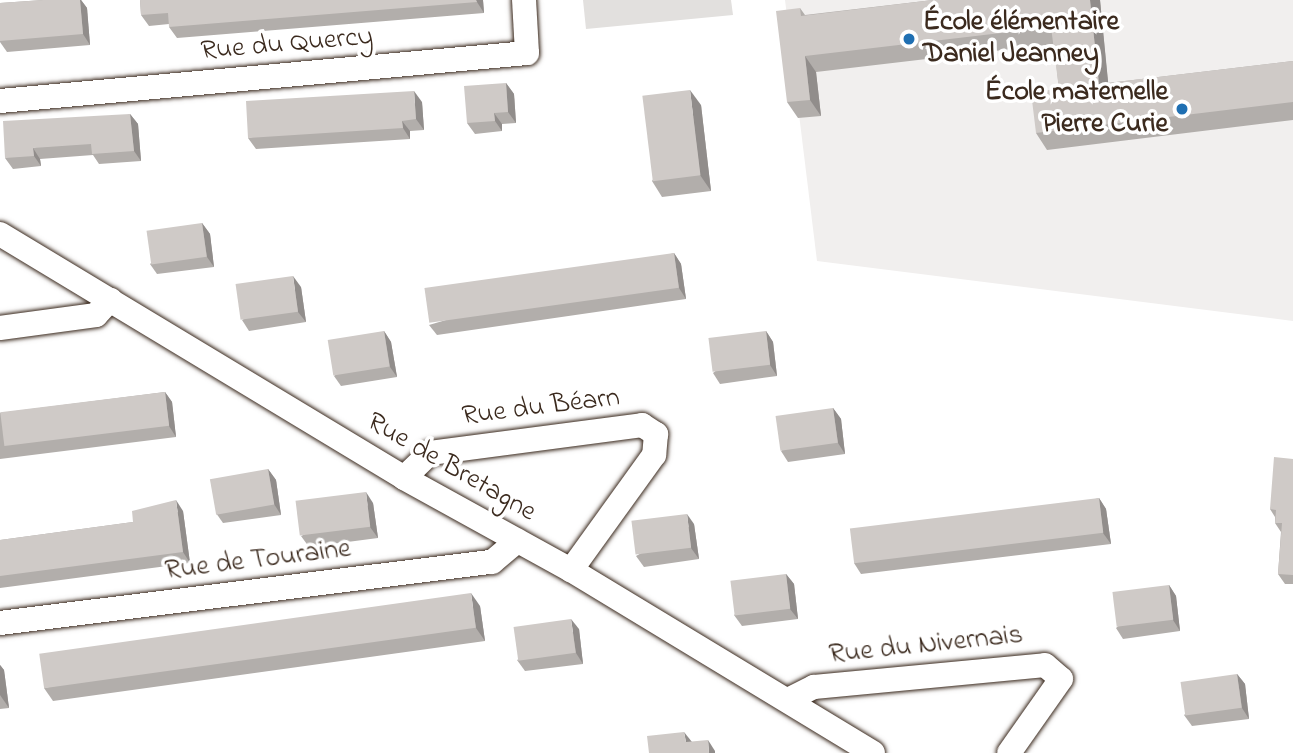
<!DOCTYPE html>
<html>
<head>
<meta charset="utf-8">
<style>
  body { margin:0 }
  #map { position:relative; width:1293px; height:753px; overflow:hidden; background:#fff; font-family:"Indie Flower",sans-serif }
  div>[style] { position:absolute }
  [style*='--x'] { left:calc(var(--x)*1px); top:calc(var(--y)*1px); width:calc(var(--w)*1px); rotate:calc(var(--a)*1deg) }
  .built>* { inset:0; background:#f1efee }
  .green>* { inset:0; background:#e2e0de }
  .roads { filter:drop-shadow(0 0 2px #3b2a1e) drop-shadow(0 0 2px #3b2a1e) }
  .minor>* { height:24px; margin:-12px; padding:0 12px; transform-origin:12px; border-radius:12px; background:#fff }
  .wall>* { inset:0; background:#b2aeab }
  .shaded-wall>* { inset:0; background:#918d8b }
  .building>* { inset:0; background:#cfcac7; transform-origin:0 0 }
  .dots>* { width:19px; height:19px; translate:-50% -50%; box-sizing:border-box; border:4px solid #fff; border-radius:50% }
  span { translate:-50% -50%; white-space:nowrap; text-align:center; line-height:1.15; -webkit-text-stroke:7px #fff; paint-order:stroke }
  .poi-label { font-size:28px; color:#3b2a1e; font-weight:700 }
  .left { translate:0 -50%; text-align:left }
  .right { translate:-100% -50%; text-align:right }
  .street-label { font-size:28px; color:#3b2a1e }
</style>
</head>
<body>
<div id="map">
  <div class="built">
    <div style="clip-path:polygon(785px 0,1293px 0,1293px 321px,817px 261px)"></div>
  </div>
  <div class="green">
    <div style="clip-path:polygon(583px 0,731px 0,733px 15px,586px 29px)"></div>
  </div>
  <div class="roads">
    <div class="minor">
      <div style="--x:0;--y:101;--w:529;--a:-5.2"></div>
      <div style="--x:527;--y:53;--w:53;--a:-93.2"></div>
      <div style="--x:0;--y:234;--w:472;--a:31.1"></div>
      <div style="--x:404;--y:478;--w:191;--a:28.9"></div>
      <div style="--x:571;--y:570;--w:353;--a:31.2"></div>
      <div style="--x:0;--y:328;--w:97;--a:-7.7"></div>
      <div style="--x:96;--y:315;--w:21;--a:-47"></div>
      <div style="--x:404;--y:478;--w:36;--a:-44"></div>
      <div style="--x:430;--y:453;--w:214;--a:-7.5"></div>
      <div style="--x:642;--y:425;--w:17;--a:33"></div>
      <div style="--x:656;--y:434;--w:21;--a:95"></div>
      <div style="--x:654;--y:455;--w:142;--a:125.8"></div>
      <div style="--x:0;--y:623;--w:496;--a:-7.1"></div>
      <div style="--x:492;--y:562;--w:33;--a:-40"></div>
      <div style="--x:788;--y:700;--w:29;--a:-27"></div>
      <div style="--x:814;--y:687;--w:232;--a:-5.4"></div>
      <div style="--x:1045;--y:665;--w:21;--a:41"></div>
      <div style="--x:1061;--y:679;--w:90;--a:125.1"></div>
    </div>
  </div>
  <div class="wall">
    <div style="clip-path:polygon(43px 0,81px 0,87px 8px,90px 45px,7px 52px,0 42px,0 3px)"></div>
    <div style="clip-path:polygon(140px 0,483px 0,484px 13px,177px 38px,169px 27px,169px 24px,149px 26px,141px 15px)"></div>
    <div style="clip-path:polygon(933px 0,1100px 0,1108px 83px,1293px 61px,1293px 120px,1047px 150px,1036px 133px,1059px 89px,1054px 44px,816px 72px,821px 116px,798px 118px,787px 102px,800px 8px,805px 15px)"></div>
    <div style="clip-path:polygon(506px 83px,514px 94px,516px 123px,502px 124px,502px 131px,475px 134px,467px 123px)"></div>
    <div style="clip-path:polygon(422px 102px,424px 130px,410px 131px,410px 139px,256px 149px,248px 138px)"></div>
    <div style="clip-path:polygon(701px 105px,711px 191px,662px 197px,652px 181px)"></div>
    <div style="clip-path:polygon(130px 114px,138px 124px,141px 161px,99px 164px,93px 155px,40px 159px,41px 166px,13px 169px,5px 158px)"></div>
    <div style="clip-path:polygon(202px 223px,210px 234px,214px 267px,157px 274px,150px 264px)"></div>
    <div style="clip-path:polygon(674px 253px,681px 264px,686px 299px,437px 335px,429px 325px)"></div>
    <div style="clip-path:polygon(301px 287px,306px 322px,249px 331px,242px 320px)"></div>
    <div style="clip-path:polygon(384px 331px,391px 342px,397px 377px,341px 386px,334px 376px)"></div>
    <div style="clip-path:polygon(766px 331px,773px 342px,777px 376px,720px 384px,713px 373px)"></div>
    <div style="clip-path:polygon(165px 392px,172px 402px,176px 437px,0 459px,0 413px)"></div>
    <div style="clip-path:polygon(833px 408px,841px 419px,845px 454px,788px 462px,781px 451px)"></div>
    <div style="clip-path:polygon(1293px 459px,1293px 584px,1285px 584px,1278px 574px,1281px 532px,1275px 523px,1275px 517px,1270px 509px)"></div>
    <div style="clip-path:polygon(268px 469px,276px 480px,281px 515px,223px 523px,216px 513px)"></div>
    <div style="clip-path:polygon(1099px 498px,1106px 509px,1111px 544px,861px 574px,854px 563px)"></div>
    <div style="clip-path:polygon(373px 503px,378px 538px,309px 547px,301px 536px)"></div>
    <div style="clip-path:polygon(183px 511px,190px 563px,0 588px,0 540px,133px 522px)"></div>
    <div style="clip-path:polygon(694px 524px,699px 559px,644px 567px,636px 556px)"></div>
    <div style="clip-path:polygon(786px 574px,794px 584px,798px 619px,742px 626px,734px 615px)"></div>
    <div style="clip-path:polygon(1169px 585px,1176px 596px,1180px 631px,1123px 639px,1116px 628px)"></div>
    <div style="clip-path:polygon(480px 606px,485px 641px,53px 701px,44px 688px)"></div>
    <div style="clip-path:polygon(579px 629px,583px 664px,525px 671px,517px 660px)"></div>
    <div style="clip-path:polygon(0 665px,4px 670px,9px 708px,0 709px)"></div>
    <div style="clip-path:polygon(1237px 674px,1245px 684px,1249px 719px,1192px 726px,1184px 715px)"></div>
  </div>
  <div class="shaded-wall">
    <div style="clip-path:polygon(80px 0,81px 0,87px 8px,90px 45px,83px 34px)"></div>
    <div style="clip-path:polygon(476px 0,483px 0,484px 13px,477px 2px)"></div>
    <div style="clip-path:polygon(1090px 0,1100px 0,1110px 101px,1099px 84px)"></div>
    <div style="clip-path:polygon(805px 56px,816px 72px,821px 116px,810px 100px)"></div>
    <div style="clip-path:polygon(506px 83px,514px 94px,516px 123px,508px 112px)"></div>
    <div style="clip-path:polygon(690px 90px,701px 105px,711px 191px,700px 175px)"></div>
    <div style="clip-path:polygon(414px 91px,422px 102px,424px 130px,416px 119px)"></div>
    <div style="clip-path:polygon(494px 113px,502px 124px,502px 131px,495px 121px)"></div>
    <div style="clip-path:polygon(130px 114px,138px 124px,141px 161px,134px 151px)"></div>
    <div style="clip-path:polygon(402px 121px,410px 131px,410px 139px,403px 128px)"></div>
    <div style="clip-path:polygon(33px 148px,40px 159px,41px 166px,34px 156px)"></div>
    <div style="clip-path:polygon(202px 223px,210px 234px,214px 267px,207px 257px)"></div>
    <div style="clip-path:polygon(674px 253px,681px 264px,686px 299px,679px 288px)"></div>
    <div style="clip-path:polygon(293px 276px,301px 287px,306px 322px,298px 312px)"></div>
    <div style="clip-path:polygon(384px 331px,391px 342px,397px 377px,390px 367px)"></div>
    <div style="clip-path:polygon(766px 331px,773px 342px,777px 376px,770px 365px)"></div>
    <div style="clip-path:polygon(165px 392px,172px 402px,176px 437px,169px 426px)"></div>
    <div style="clip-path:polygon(833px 408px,841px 419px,845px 454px,838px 443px)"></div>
    <div style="clip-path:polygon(268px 469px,276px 480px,281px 515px,274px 504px)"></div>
    <div style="clip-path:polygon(366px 492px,373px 503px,378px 538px,370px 527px)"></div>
    <div style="clip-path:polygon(1099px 498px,1106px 509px,1111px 544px,1103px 533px)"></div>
    <div style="clip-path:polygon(176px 500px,183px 511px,190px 563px,183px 552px)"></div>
    <div style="clip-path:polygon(687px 514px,694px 524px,699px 559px,691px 548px)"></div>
    <div style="clip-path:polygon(786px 574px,794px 584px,798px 619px,790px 609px)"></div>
    <div style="clip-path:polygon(1169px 585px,1176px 596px,1180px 631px,1173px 620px)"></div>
    <div style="clip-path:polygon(471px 593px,480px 606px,485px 641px,476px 628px)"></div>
    <div style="clip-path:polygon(571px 619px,579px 629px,583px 664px,576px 653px)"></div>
    <div style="clip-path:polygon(0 665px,4px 670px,9px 708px,0 695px)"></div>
    <div style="clip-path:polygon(1237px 674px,1245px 684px,1249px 719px,1242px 708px)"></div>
    <div style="clip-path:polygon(684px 732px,692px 742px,686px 742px)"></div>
    <div style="clip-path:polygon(708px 740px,715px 751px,715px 753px,709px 753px)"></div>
  </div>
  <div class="building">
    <div style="clip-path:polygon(43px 0,80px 0,83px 34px,0 41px,0 3px)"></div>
    <div style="clip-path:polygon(140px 0,476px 0,477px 2px,169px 27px,168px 13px,141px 15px)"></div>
    <div style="clip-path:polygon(933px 0,1090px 0,1099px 84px,1293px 61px,1293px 102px,1036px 133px,1031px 92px,1059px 89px,1051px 27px,805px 56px,810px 100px,787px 102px,776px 11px,800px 8px,801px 16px)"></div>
    <div style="clip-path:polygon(506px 83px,508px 112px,494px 113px,495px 121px,467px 123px,464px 86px)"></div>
    <div style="left:690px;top:90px;width:86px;height:48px;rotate:83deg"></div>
    <div style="clip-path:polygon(414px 91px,416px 119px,402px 121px,403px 128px,248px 138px,246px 101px)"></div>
    <div style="clip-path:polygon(130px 114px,134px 151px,92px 154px,91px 144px,33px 148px,34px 156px,5px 158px,3px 121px)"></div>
    <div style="left:202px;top:223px;width:34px;height:56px;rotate:82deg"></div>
    <div style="left:674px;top:253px;width:35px;height:252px;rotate:82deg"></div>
    <div style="left:293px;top:276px;width:36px;height:58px;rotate:82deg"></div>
    <div style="left:384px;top:331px;width:36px;height:57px;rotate:81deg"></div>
    <div style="left:766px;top:331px;width:34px;height:58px;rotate:83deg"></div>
    <div style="left:165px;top:392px;width:34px;height:166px;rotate:83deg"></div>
    <div style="left:833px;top:408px;width:35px;height:58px;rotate:82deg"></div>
    <div style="clip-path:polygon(1274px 457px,1293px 459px,1293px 575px,1278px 574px,1282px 523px,1275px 523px,1276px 510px,1270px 509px)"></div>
    <div style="left:268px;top:469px;width:36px;height:59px;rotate:80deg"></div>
    <div style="left:366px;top:492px;width:35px;height:71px;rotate:83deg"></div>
    <div style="left:1099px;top:498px;width:35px;height:251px;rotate:83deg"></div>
    <div style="clip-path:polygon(176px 500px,183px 552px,0 576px,0 540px,133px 522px,132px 511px)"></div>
    <div style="left:687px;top:514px;width:34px;height:56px;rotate:83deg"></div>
    <div style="left:786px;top:574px;width:35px;height:56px;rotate:83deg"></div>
    <div style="left:1169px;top:585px;width:35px;height:57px;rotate:83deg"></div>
    <div style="left:471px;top:593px;width:35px;height:436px;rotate:82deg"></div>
    <div style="left:571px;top:619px;width:34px;height:58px;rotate:82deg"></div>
    <div style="left:1237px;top:674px;width:34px;height:57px;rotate:82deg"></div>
    <div style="clip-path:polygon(684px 732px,686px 742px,708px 740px,709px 753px,649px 753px,647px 736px)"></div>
  </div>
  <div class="dots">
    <div style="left:909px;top:39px;background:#1f6fb2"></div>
    <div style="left:1182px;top:109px;background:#1f6fb2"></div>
  </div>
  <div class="poi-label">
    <span class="left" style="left:923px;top:39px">École élémentaire<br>Daniel Jeanney</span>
    <span class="right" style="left:1168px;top:109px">École maternelle<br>Pierre Curie</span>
  </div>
  <div class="street-label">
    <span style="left:287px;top:45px;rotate:-5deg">Rue du Quercy</span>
    <span style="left:541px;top:408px;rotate:-7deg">Rue du Béarn</span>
    <span style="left:451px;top:468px;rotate:30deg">Rue de Bretagne</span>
    <span style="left:258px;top:561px;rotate:-7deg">Rue de Touraine</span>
    <span style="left:926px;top:646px;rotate:-6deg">Rue du Nivernais</span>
  </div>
</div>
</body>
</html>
